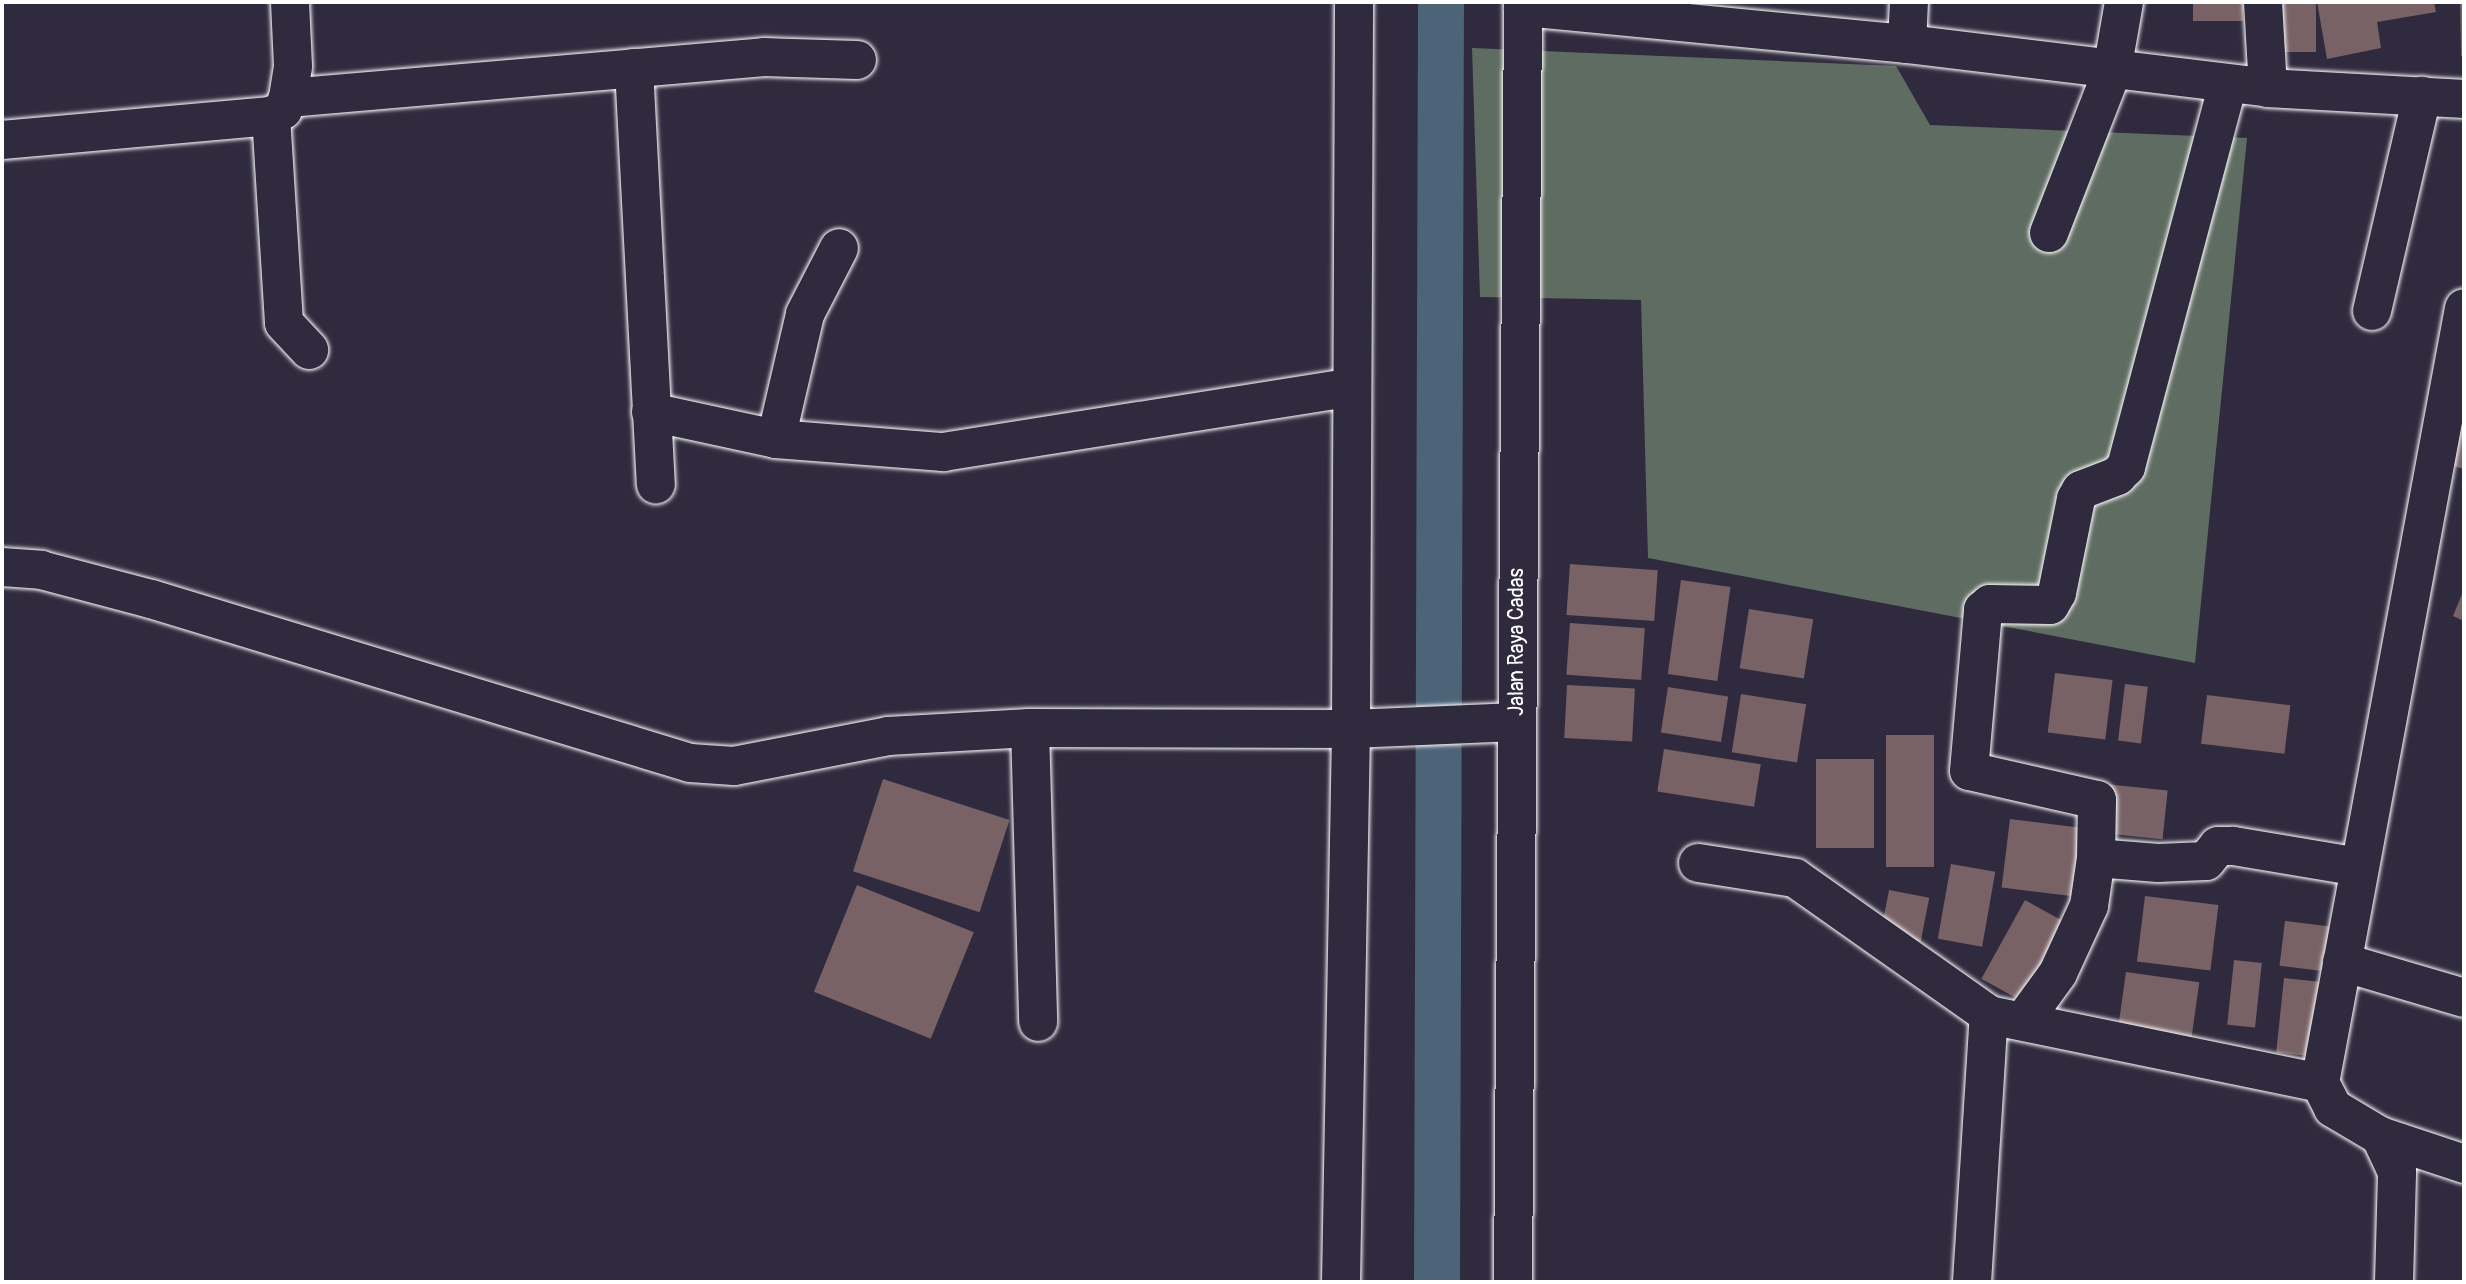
<!DOCTYPE html>
<html>
<head>
<meta charset="utf-8">
<style>
  body { margin:0 }
  #map { position:relative; width:2466px; height:1284px; overflow:hidden; background:#2f2a3d; font-family:Pangolin,sans-serif }
  div>[style] { position:absolute }
  [style*='--x'] { left:calc(var(--x)*1px); top:calc(var(--y)*1px); width:calc(var(--w)*1px); rotate:calc(var(--a)*1deg) }
  .green>* { inset:0; background:#5f6c61 }
  .canal>* { height:46px; margin:-23px; padding:0 23px; transform-origin:23px; border-radius:23px; background:#4d6378 }
  .building>* { inset:0; background:#786265; transform-origin:0 0 }
  .roads { filter:drop-shadow(0 0 2px #fff) drop-shadow(0 0 2px #fff) }
  .minor>* { height:38px; margin:-19px; padding:0 19px; transform-origin:19px; border-radius:19px; background:#2f2a3d }
  span { translate:-50% -50%; white-space:nowrap; text-align:center; line-height:1.15; -webkit-text-stroke:5px #2f2a3d; paint-order:stroke }
  .street-label { font-size:21px; color:#fff }
  .frame { position:absolute; inset:0; border:4px solid #fff; pointer-events:none }
</style>
</head>
<body>
<div id="map">
  <div class="green">
    <div style="clip-path:polygon(1472px 48px,1896px 66px,1930px 125px,2247px 138px,2195px 663px,1648px 558px,1641px 300px,1480px 297px)"></div>
  </div>
  <div class="canal">
    <div style="--x:1437;--y:1282;--w:1280;--a:-89.82"></div>
  </div>
  <div class="building">
    <div style="left:2193px;top:2px;width:50px;height:19px"></div>
    <div style="left:2268px;top:2px;width:48px;height:50px"></div>
    <div style="clip-path:polygon(2317px 2px,2434px 2px,2436px 12px,2377px 22px,2381px 48px,2327px 59px)"></div>
    <div style="clip-path:polygon(2460px 2px,2464px 2px,2464px 56px,2461px 56px)"></div>
    <div style="clip-path:polygon(2460px 413px,2464px 415px,2464px 469px,2446px 464px)"></div>
    <div style="left:1570px;top:564px;width:88px;height:51px;rotate:4deg"></div>
    <div style="left:1681px;top:580px;width:50px;height:95px;rotate:8deg"></div>
    <div style="clip-path:polygon(2464px 589px,2464px 621px,2453px 616px)"></div>
    <div style="left:1749px;top:609px;width:65px;height:60px;rotate:9deg"></div>
    <div style="left:1570px;top:623px;width:75px;height:52px;rotate:4deg"></div>
    <div style="left:2055px;top:673px;width:58px;height:60px;rotate:7deg"></div>
    <div style="left:2125px;top:684px;width:23px;height:57px;rotate:7deg"></div>
    <div style="left:1567px;top:685px;width:68px;height:53px;rotate:3deg"></div>
    <div style="left:1668px;top:687px;width:61px;height:46px;rotate:9deg"></div>
    <div style="left:1741px;top:694px;width:66px;height:59px;rotate:9deg"></div>
    <div style="left:2207px;top:695px;width:84px;height:49px;rotate:7deg"></div>
    <div style="left:1886px;top:735px;width:48px;height:132px"></div>
    <div style="left:1664px;top:749px;width:98px;height:43px;rotate:9deg"></div>
    <div style="left:1816px;top:759px;width:58px;height:89px"></div>
    <div style="left:883px;top:779px;width:133px;height:97px;rotate:18deg"></div>
    <div style="left:2105px;top:784px;width:63px;height:49px;rotate:6deg"></div>
    <div style="left:2010px;top:819px;width:88px;height:69px;rotate:7deg"></div>
    <div style="left:1951px;top:864px;width:45px;height:76px;rotate:10deg"></div>
    <div style="left:857px;top:885px;width:126px;height:115px;rotate:22deg"></div>
    <div style="left:1889px;top:890px;width:41px;height:45px;rotate:11deg"></div>
    <div style="left:2145px;top:896px;width:74px;height:66px;rotate:7deg"></div>
    <div style="left:2025px;top:900px;width:49px;height:90px;rotate:29deg"></div>
    <div style="left:2285px;top:921px;width:51px;height:45px;rotate:7deg"></div>
    <div style="left:2234px;top:960px;width:28px;height:65px;rotate:6deg"></div>
    <div style="left:2126px;top:972px;width:74px;height:61px;rotate:8deg"></div>
    <div style="left:2284px;top:978px;width:45px;height:75px;rotate:6deg"></div>
  </div>
  <div class="roads">
    <div class="minor">
      <div style="--x:2263;--y:2;--w:86;--a:86.7"></div>
      <div style="--x:1523;--y:7;--w:386;--a:5.5"></div>
      <div style="--x:1907;--y:44;--w:364;--a:6.9"></div>
      <div style="--x:2268;--y:88;--w:196;--a:3.2"></div>
      <div style="--x:1907;--y:44;--w:42;--a:-87.3"></div>
      <div style="--x:634;--y:68;--w:417;--a:87"></div>
      <div style="--x:288;--y:98;--w:478;--a:-4.9"></div>
      <div style="--x:764;--y:57;--w:93;--a:1.8"></div>
      <div style="--x:271;--y:116;--w:207;--a:86.4"></div>
      <div style="--x:284;--y:323;--w:37;--a:47"></div>
      <div style="--x:2;--y:140;--w:270;--a:-5.1"></div>
      <div style="--x:271;--y:116;--w:13;--a:-27"></div>
      <div style="--x:283;--y:110;--w:13;--a:-67"></div>
      <div style="--x:288;--y:98;--w:32;--a:-81"></div>
      <div style="--x:293;--y:66;--w:64;--a:-92.7"></div>
      <div style="--x:2049;--y:233;--w:174;--a:-68.7"></div>
      <div style="--x:2112;--y:71;--w:70;--a:-80.1"></div>
      <div style="--x:2372;--y:311;--w:221;--a:-76.9"></div>
      <div style="--x:651;--y:412;--w:128;--a:12.2"></div>
      <div style="--x:776;--y:439;--w:168;--a:4.5"></div>
      <div style="--x:943;--y:452;--w:411;--a:-9"></div>
      <div style="--x:776;--y:439;--w:128;--a:-76.9"></div>
      <div style="--x:805;--y:314;--w:74;--a:-62.7"></div>
      <div style="--x:2;--y:567;--w:39;--a:4"></div>
      <div style="--x:41;--y:570;--w:114;--a:14.8"></div>
      <div style="--x:151;--y:599;--w:563;--a:16.92"></div>
      <div style="--x:690;--y:763;--w:44;--a:3.9"></div>
      <div style="--x:734;--y:766;--w:157;--a:-11"></div>
      <div style="--x:888;--y:736;--w:142;--a:-3.2"></div>
      <div style="--x:1030;--y:728;--w:321;--a:0.2"></div>
      <div style="--x:1351;--y:729;--w:166;--a:-2.4"></div>
      <div style="--x:1030;--y:728;--w:294;--a:88.4"></div>
      <div style="--x:2096;--y:858;--w:58;--a:-89"></div>
      <div style="--x:2097;--y:800;--w:131;--a:-167.2"></div>
      <div style="--x:1969;--y:771;--w:162;--a:-85"></div>
      <div style="--x:1983;--y:610;--w:9;--a:-41"></div>
      <div style="--x:1990;--y:604;--w:60;--a:1"></div>
      <div style="--x:2050;--y:605;--w:14;--a:-60"></div>
      <div style="--x:2057;--y:593;--w:96;--a:-78.6"></div>
      <div style="--x:2076;--y:499;--w:10;--a:-61"></div>
      <div style="--x:2081;--y:490;--w:39;--a:-21"></div>
      <div style="--x:2117;--y:476;--w:13;--a:-45"></div>
      <div style="--x:2126;--y:467;--w:396;--a:-75.1"></div>
      <div style="--x:1698;--y:863;--w:98;--a:8.8"></div>
      <div style="--x:1795;--y:878;--w:237;--a:35.2"></div>
      <div style="--x:1989;--y:1015;--w:338;--a:11.6"></div>
      <div style="--x:2342;--y:962;--w:127;--a:16.4"></div>
      <div style="--x:2024;--y:1020;--w:58;--a:-54.1"></div>
      <div style="--x:2058;--y:973;--w:74;--a:-65.2"></div>
      <div style="--x:2089;--y:906;--w:49;--a:-81.7"></div>
      <div style="--x:2096;--y:858;--w:62;--a:4.6"></div>
      <div style="--x:2158;--y:863;--w:48;--a:-2.4"></div>
      <div style="--x:2206;--y:861;--w:19;--a:-51"></div>
      <div style="--x:2218;--y:846;--w:15;--a:0"></div>
      <div style="--x:2233;--y:846;--w:127;--a:9.5"></div>
      <div style="--x:2380;--y:1136;--w:89;--a:18.4"></div>
      <div style="--x:1341;--y:1282;--w:553;--a:-88.96"></div>
      <div style="--x:1351;--y:729;--w:727;--a:-89.76"></div>
      <div style="--x:1513;--y:1282;--w:1280;--a:-89.55"></div>
      <div style="--x:1972;--y:1282;--w:268;--a:-86.4"></div>
      <div style="--x:2394;--y:1282;--w:110;--a:-88.4"></div>
      <div style="--x:2397;--y:1172;--w:40;--a:-115"></div>
      <div style="--x:2380;--y:1136;--w:55;--a:-149.2"></div>
      <div style="--x:2333;--y:1108;--w:28;--a:-117"></div>
      <div style="--x:2320;--y:1083;--w:788;--a:-79.47"></div>
    </div>
  </div>
  <div class="street-label">
    <span style="left:1517px;top:642px;rotate:-90deg">Jalan Raya Cadas</span>
  </div>
  <div class="frame"></div>
</div>
</body>
</html>
